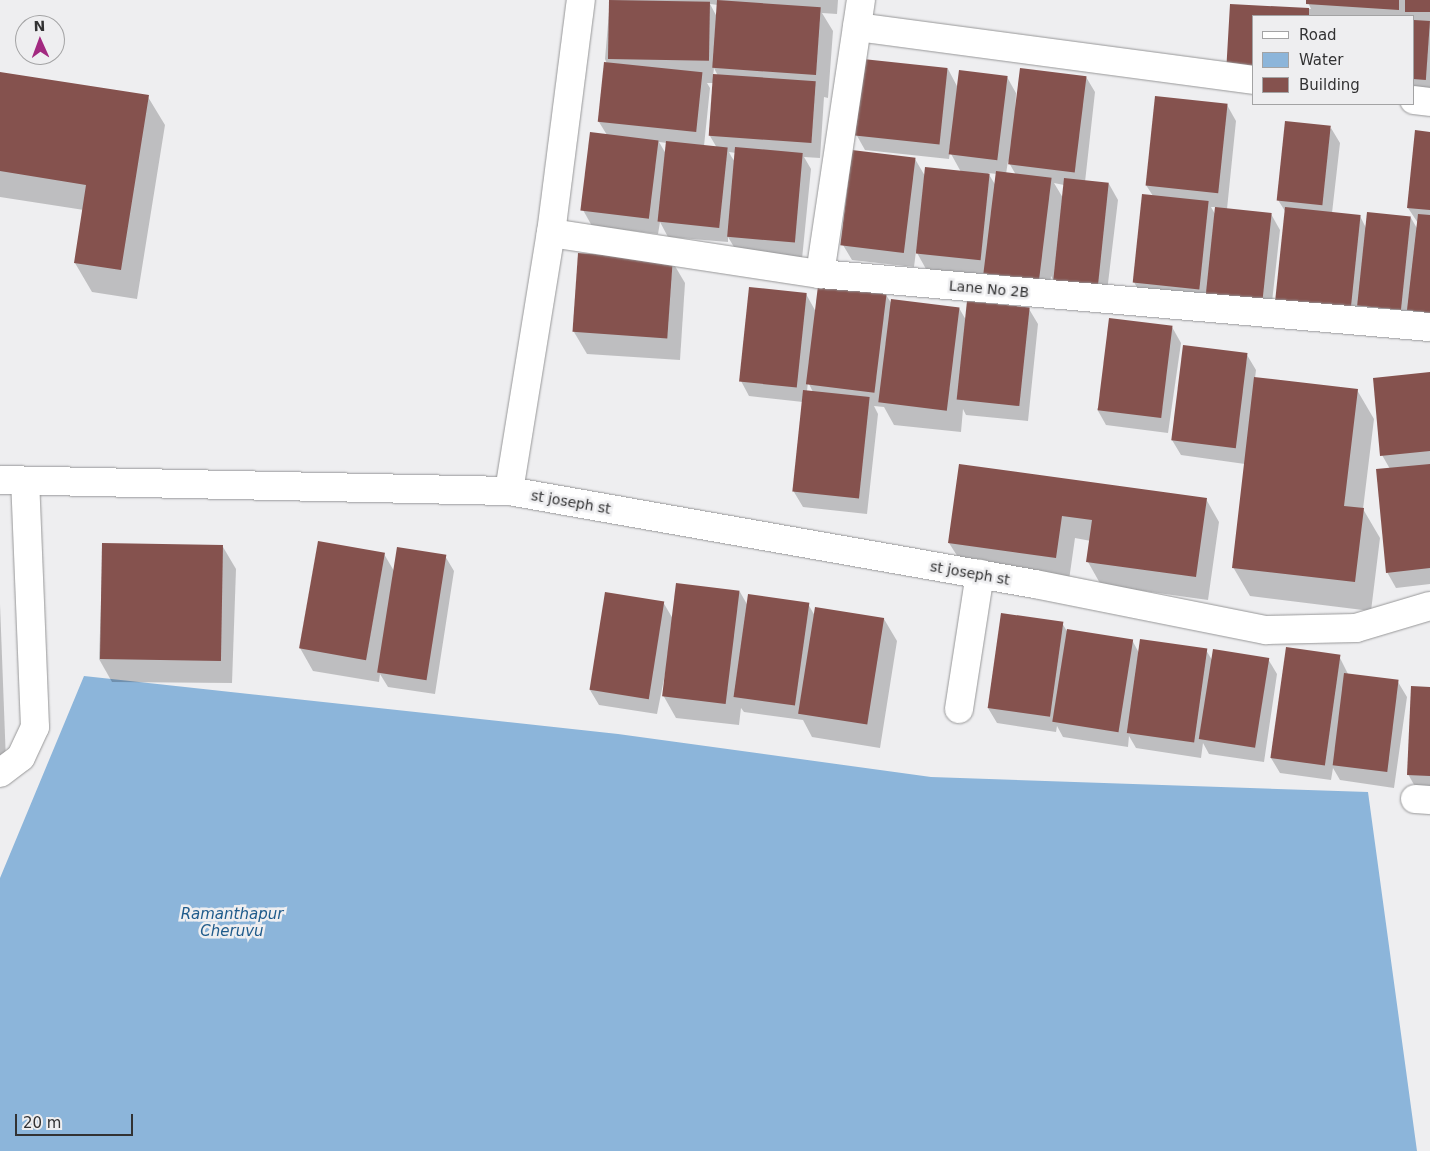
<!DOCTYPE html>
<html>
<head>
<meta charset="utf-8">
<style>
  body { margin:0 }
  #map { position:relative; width:1430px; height:1151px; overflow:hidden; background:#eeeef0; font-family:"DejaVu Sans",sans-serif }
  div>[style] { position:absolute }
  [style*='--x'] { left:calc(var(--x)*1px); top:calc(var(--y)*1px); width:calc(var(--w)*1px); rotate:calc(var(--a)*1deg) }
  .water>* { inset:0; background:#8cb5da }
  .shadow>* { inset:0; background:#0003 }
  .building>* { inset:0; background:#85524e; transform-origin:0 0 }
  .roads { filter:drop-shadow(0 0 1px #979798) drop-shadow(0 0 1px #979798) }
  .minor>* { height:28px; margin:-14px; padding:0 14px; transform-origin:14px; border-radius:14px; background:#fff }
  span { translate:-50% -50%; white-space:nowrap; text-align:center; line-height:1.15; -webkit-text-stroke:5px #eeeef0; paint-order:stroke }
  .street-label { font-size:14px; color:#323233 }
  .water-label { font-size:15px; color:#1f5b8b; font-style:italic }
  .legend { position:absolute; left:1252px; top:15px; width:162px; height:90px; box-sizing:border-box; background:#eeeef0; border:1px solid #a3a3a4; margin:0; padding:6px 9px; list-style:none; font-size:15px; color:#323233 }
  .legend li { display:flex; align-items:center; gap:10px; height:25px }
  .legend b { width:25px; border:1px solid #a3a3a4 }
  .north { position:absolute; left:15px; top:15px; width:50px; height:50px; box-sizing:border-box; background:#eeeef0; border:1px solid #a3a3a4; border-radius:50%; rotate:358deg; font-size:14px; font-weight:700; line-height:20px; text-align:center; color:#323233 }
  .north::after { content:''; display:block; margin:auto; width:18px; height:22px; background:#a22980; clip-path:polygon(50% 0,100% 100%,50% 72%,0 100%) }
  .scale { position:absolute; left:15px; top:1114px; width:118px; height:22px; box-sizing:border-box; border:2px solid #323233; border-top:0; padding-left:6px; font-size:15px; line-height:18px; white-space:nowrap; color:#323233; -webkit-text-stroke:4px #eeeef0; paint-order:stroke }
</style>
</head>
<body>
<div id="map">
  <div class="water">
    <div style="clip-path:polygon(84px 676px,618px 734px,931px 777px,1368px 792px,1417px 1151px,0 1151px,0 878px)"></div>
  </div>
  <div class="shadow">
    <div style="clip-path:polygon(evenodd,610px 0,838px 0,837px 14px,822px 13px,833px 31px,828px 98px,824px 97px,820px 158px,804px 157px,811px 169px,802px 259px,737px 252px,728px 237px,728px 242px,668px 237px,660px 222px,658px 234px,592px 226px,583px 210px,607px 135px,599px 122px,607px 64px,605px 59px,610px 0,710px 4px,718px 5px,717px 17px,710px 4px,610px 0,714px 68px,718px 76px,713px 76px,714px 68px,610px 0,707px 83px,714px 83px,710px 136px,717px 148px,704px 146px,710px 88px,707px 83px,610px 0,659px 142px,667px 143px,666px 154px,659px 142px,610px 0,729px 152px,736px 153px,735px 162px,731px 156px,729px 152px)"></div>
    <div style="clip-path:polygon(1307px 0,1430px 0,1430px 95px,1414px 94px,1414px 16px,1254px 16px,1231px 5px,1311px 9px)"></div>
    <div style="clip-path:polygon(evenodd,948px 69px,958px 88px,1007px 77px,1016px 93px,1015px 117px,1086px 77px,1095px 92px,1085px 182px,1109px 184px,1118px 200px,1106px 300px,1062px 295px,1051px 276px,1049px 295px,987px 275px,926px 269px,916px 251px,914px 267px,852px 260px,843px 245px,915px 159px,925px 176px,961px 172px,950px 152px,949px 159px,865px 150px,856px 134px,948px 69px,1008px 161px,1016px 175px,1006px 174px,1008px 161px,948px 69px,988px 173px,997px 174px,996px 186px,988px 173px,948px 69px,1054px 183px,1064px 185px,1063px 198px,1054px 183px)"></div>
    <div style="clip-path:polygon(0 73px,148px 97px,165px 125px,137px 299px,92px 292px,75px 263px,84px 210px,0 197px)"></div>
    <div style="clip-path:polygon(evenodd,1227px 105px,1236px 121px,1227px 209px,1271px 214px,1280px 230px,1270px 320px,1142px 297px,1134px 282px,1153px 196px,1146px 185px,1227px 105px,1211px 207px,1216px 207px,1215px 214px,1211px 207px)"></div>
    <div style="clip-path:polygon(1331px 128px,1340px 143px,1332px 213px,1360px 216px,1366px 228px,1411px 218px,1418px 230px,1418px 223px,1408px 208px,1430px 133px,1430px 327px,1363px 334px,1278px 200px)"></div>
    <div style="clip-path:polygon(672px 261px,685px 283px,680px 360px,587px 354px,574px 332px)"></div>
    <div style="clip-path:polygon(evenodd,806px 294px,816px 312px,886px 295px,892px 304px,959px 308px,966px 320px,1029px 309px,1038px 324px,1028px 421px,966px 415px,963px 409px,961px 432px,894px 425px,884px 407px,874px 406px,878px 414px,867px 514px,803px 507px,794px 492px,803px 402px,749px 396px,741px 381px,806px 294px,808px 382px,813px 392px,807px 391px,808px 382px)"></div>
    <div style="clip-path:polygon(1172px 327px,1181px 343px,1168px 433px,1106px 425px,1097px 409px)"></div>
    <div style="clip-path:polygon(1247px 355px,1256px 370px,1255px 378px,1357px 390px,1374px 419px,1363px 509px,1380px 538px,1371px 611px,1250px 596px,1233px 567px,1245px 464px,1181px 455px,1172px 440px)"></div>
    <div style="clip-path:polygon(1430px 374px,1430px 584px,1396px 588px,1387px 572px,1390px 469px,1382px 455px)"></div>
    <div style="clip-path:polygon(960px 466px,1206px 499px,1219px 522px,1208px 600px,1101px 585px,1088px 562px,1091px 541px,1075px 538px,1069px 580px,963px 565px,949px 543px)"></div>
    <div style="clip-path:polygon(103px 545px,223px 547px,236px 569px,232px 683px,112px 682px,99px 659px)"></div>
    <div style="clip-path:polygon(384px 554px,394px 571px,445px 556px,454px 571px,435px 694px,388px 687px,380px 674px,379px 682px,313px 671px,300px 648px)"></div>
    <div style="clip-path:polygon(740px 592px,748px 606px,808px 604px,815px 616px,884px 619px,897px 641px,880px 748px,812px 737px,803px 720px,744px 712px,741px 708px,739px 725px,676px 718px,663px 695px,668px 659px,657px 714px,599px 705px,590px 690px,663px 602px,673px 619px)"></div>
    <div style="clip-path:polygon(0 604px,6px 762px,0 762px)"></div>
    <div style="clip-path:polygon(1062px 623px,1068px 633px,1132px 640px,1139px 653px,1206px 650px,1212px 660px,1268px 659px,1277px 674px,1264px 762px,1209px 754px,1203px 743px,1201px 758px,1136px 748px,1129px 736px,1128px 747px,1063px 737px,1057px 726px,1056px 732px,997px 723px,988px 708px)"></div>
    <div style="clip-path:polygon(1339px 656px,1348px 674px,1398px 682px,1407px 697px,1394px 788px,1340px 780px,1333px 768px,1331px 780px,1280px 773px,1271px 758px)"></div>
    <div style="clip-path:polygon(1430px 688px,1430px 790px,1417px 790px,1408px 774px)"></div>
  </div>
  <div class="building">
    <div style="left:609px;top:0;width:101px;height:59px;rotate:1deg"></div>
    <div style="left:717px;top:0;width:104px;height:68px;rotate:4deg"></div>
    <div style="clip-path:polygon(1306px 0,1399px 0,1399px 10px,1306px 4px)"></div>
    <div style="left:1405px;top:0;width:25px;height:12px"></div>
    <div style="clip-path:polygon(1230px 4px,1309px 8px,1309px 16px,1254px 16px,1254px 75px,1226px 73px)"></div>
    <div style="left:1414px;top:20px;width:16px;height:59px;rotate:4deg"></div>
    <div style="left:863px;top:59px;width:85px;height:77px;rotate:6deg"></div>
    <div style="left:604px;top:62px;width:99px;height:60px;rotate:6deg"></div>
    <div style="left:1020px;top:68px;width:67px;height:97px;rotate:7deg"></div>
    <div style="left:959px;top:70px;width:49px;height:85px;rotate:7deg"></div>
    <div style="clip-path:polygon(0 72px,149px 95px,121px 270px,74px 263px,86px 185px,0 171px)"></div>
    <div style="left:713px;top:74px;width:103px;height:62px;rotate:4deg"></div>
    <div style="left:1155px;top:96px;width:73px;height:90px;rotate:6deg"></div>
    <div style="left:1285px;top:121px;width:46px;height:80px;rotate:6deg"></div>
    <div style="clip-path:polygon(1415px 130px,1430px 132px,1430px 210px,1407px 208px)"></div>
    <div style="left:590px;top:132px;width:69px;height:79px;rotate:7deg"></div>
    <div style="left:666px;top:141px;width:62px;height:81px;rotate:6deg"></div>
    <div style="left:735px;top:147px;width:68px;height:90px;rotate:5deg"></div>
    <div style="left:852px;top:150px;width:64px;height:96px;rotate:7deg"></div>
    <div style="left:925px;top:167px;width:65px;height:87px;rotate:6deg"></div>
    <div style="left:996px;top:171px;width:56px;height:103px;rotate:7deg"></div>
    <div style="left:1064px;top:178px;width:45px;height:103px;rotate:6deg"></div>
    <div style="left:1142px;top:194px;width:67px;height:89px;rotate:6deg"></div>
    <div style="left:1215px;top:207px;width:57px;height:93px;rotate:6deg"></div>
    <div style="left:1285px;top:207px;width:76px;height:97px;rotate:6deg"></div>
    <div style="left:1367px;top:212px;width:44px;height:94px;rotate:6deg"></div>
    <div style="clip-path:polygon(1418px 214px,1430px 215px,1430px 313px,1407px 310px)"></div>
    <div style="left:578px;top:253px;width:95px;height:79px;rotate:4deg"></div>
    <div style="left:818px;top:286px;width:69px;height:99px;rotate:7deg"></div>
    <div style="left:749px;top:287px;width:58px;height:95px;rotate:6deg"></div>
    <div style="left:891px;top:299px;width:69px;height:104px;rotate:7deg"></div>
    <div style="left:967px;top:301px;width:63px;height:99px;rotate:6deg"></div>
    <div style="left:1109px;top:318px;width:64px;height:93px;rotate:7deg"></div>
    <div style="left:1183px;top:345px;width:65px;height:96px;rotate:7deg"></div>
    <div style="clip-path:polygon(1430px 372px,1430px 451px,1380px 456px,1373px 378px)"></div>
    <div style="clip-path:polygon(1254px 377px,1358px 389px,1344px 506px,1364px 508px,1355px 582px,1232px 568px)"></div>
    <div style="left:803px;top:390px;width:67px;height:102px;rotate:6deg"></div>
    <div style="clip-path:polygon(959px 464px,1207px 498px,1196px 577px,1086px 562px,1092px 520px,1062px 516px,1056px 558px,948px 543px)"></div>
    <div style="clip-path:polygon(1430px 464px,1430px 568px,1386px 573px,1376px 469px)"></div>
    <div style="left:318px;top:541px;width:68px;height:109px;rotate:10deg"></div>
    <div style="left:102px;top:543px;width:121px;height:116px;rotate:1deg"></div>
    <div style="left:397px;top:547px;width:50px;height:127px;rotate:9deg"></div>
    <div style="left:676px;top:583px;width:64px;height:114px;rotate:7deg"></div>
    <div style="left:605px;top:592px;width:60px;height:99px;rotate:9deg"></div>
    <div style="left:748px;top:594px;width:62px;height:104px;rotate:8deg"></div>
    <div style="left:815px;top:607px;width:70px;height:108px;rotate:9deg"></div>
    <div style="left:1001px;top:613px;width:63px;height:96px;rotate:8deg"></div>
    <div style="left:1067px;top:629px;width:67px;height:94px;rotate:9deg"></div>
    <div style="left:1140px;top:639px;width:68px;height:95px;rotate:8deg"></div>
    <div style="left:1286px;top:647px;width:55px;height:112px;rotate:8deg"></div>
    <div style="left:1213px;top:649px;width:57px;height:91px;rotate:9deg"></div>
    <div style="left:1344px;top:673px;width:55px;height:93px;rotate:7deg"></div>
    <div style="clip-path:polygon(1411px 686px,1430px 687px,1430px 776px,1407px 775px)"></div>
  </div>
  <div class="roads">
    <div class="minor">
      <div style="--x:857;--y:27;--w:401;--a:7.6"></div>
      <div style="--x:1414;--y:100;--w:16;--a:7"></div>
      <div style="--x:551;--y:233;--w:272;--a:8.7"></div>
      <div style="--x:820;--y:274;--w:612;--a:4.97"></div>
      <div style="--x:820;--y:274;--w:277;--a:-81.5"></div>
      <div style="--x:0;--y:480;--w:509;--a:1.24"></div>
      <div style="--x:509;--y:491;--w:534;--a:10.03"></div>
      <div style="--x:1035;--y:584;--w:236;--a:11.3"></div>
      <div style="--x:1266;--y:630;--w:90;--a:-1.3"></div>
      <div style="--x:1356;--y:628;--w:77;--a:-16.6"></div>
      <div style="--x:509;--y:491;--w:261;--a:-80.8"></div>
      <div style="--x:551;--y:233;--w:235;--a:-82.7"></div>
      <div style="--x:959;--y:709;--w:137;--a:-81.2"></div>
      <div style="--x:0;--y:773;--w:26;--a:-37"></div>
      <div style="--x:21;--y:757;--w:33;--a:-65"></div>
      <div style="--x:35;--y:727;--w:246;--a:-92.3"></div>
      <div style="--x:1415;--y:799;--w:15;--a:4"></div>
    </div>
  </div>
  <div class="street-label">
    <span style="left:989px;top:289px;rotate:5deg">Lane No 2B</span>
    <span style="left:571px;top:502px;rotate:10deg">st joseph st</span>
    <span style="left:970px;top:573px;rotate:10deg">st joseph st</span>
  </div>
  <div class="water-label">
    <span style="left:232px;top:923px">Ramanthapur<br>Cheruvu</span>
  </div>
  <ul class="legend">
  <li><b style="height:6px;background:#fff"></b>Road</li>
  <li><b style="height:14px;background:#8cb5da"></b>Water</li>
  <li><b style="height:14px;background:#85524e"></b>Building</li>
  </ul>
  <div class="north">N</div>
  <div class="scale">20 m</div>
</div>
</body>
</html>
